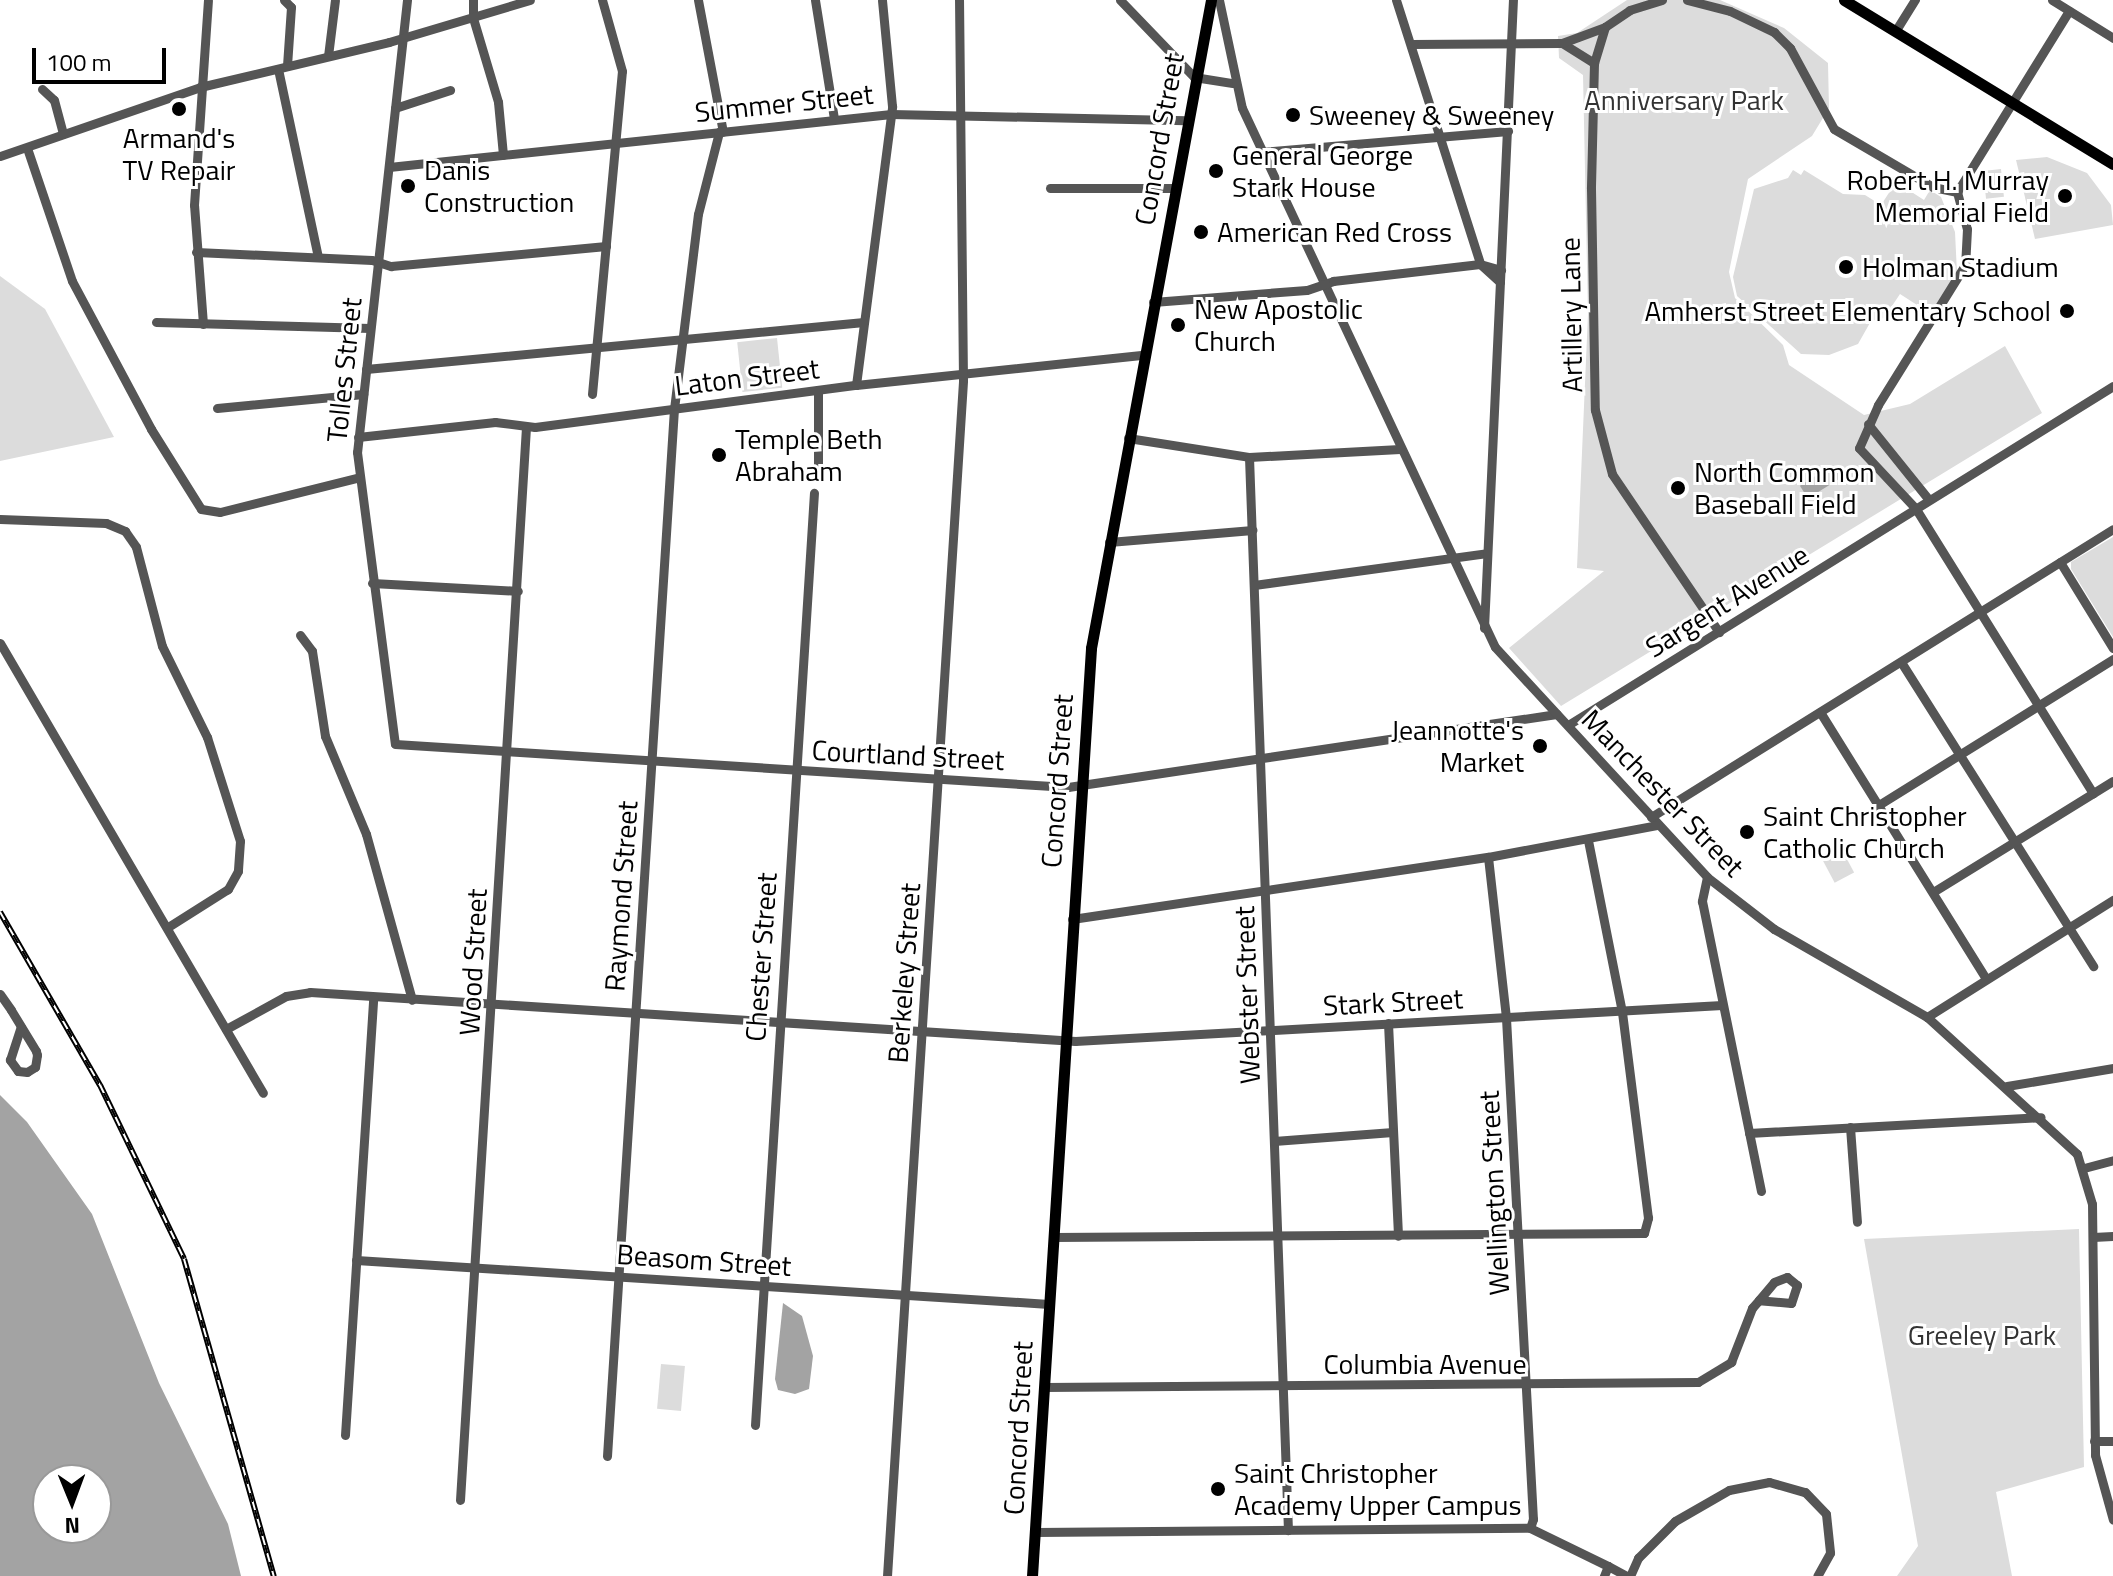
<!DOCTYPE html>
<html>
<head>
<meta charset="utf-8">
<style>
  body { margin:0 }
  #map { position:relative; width:2113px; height:1576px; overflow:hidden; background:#fff; font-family:"Titillium Web",sans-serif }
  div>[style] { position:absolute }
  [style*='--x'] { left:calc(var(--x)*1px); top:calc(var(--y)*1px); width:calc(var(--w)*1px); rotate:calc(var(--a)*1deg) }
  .green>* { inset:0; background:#dcdcdc; transform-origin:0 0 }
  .water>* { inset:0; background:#a3a3a3; transform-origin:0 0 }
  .minor>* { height:9px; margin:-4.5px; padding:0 4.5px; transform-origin:4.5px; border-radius:4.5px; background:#555 }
  .major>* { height:11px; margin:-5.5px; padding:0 5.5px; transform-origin:5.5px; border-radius:5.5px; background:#000 }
  .rail>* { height:6px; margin-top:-3px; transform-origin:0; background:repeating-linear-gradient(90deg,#fff 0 9px,#000 0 18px); box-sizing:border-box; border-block:2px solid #000 }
  .dots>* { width:22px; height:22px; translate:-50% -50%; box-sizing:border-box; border:4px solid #fff; border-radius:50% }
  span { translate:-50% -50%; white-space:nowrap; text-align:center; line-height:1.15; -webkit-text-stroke:6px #fff; paint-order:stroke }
  .park-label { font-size:28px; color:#333 }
  .street-label { font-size:28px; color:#000 }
  .poi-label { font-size:28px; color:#000 }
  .left { translate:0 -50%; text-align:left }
  .right { translate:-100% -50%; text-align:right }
  .north { position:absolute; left:32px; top:1464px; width:80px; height:80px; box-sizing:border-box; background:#fff; border:2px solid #999; border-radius:50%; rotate:179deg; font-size:22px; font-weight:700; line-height:32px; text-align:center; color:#000 }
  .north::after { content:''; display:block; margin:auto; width:28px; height:36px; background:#000; clip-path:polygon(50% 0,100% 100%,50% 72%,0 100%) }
  .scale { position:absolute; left:32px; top:48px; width:134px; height:36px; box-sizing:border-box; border:4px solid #000; border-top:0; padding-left:10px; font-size:24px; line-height:28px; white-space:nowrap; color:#000; -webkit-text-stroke:6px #fff; paint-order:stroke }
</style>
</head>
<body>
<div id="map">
  <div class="green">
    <div style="clip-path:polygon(1627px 0,1720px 0,1784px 28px,1828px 63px,1829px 108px,1812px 136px,1748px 179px,1729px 272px,1735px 298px,1783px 345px,1789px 365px,1864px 415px,1910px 404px,2005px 346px,2042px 413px,1561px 706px,1509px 648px,1604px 571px,1577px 568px,1588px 314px,1583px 75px,1559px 58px,1558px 36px,1577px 33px)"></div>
    <div style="clip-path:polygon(2047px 157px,2087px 173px,2111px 205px,2113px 225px,2035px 239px,2016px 160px)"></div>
    <div style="left:2001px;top:169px;width:28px;height:18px;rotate:84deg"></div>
    <div style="clip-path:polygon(1793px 170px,1801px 175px,1804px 170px,1843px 194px,1865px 195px,1881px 205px,1896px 182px,1924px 200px,1930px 190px,1941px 197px,1955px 232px,1957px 273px,1931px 314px,1900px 294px,1884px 318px,1871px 321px,1858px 344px,1829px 355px,1801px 354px,1737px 296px,1733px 277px,1754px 189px,1788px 178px)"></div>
    <div style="clip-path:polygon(0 276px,45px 309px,114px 437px,0 461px)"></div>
    <div style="left:777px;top:338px;width:50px;height:40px;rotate:84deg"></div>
    <div style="clip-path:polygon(2113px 537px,2113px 637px,2071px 569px,2071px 562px)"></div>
    <div style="left:1840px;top:846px;width:30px;height:22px;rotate:62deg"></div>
    <div style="clip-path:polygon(2079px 1229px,2084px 1467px,1996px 1492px,2012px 1576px,1897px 1576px,1918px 1546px,1864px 1239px)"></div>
    <div style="left:661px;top:1364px;width:24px;height:45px;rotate:5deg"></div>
  </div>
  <div class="water">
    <div style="left:1833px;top:465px;width:15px;height:39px;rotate:58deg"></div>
    <div style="clip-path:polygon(evenodd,0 1095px,27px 1122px,92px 1214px,159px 1383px,228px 1524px,241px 1576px,0 1576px,0 1095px,48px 1480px,96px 1480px,96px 1528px,48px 1528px,48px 1480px)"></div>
    <div style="clip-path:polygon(783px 1303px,802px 1316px,813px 1356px,809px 1389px,795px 1394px,778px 1390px,775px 1379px)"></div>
  </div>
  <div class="minor">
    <div style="--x:284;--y:0;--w:10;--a:45"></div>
    <div style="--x:291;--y:7;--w:59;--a:93.9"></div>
    <div style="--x:407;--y:0;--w:455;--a:96.3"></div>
    <div style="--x:357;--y:452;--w:294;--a:82.6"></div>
    <div style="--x:395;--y:744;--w:674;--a:3.66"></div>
    <div style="--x:1068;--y:787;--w:494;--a:-8.5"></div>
    <div style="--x:473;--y:0;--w:18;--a:90"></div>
    <div style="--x:473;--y:18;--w:88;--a:73.4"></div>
    <div style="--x:498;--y:102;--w:53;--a:84.6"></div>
    <div style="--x:698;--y:0;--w:134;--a:79.3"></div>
    <div style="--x:815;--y:0;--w:121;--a:80.9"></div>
    <div style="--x:1120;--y:0;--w:107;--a:46.1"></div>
    <div style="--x:1194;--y:77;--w:39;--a:9"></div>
    <div style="--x:1219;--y:0;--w:110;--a:78"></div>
    <div style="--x:1242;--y:108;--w:595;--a:64.86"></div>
    <div style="--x:1495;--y:647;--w:313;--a:47.3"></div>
    <div style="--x:1707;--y:877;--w:85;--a:37.8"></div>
    <div style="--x:1774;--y:929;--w:177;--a:29.9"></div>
    <div style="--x:1927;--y:1017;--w:203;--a:42.4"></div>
    <div style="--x:2077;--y:1154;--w:52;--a:73.3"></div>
    <div style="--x:2092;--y:1204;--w:251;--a:89.3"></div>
    <div style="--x:2095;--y:1455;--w:67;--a:74.5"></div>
    <div style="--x:1396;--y:0;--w:277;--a:72.3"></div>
    <div style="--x:1480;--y:264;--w:27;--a:42"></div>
    <div style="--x:1662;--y:0;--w:34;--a:163"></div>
    <div style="--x:1630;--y:10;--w:30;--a:146"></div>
    <div style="--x:1605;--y:27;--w:38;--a:107"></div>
    <div style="--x:1594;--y:63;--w:126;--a:91.4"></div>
    <div style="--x:1591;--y:189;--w:221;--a:89"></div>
    <div style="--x:1595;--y:410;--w:66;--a:75.1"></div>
    <div style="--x:1612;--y:474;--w:191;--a:55.9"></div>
    <div style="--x:1687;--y:0;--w:44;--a:14.3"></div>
    <div style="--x:1730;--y:11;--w:49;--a:25.5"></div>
    <div style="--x:1774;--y:32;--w:23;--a:45"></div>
    <div style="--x:1790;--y:48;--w:92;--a:61.5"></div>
    <div style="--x:1834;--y:129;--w:115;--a:30.4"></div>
    <div style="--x:1933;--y:187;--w:25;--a:12"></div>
    <div style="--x:2052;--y:0;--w:72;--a:31.9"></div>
    <div style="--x:1896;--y:30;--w:36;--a:-58"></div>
    <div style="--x:1562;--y:43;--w:38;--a:32"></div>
    <div style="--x:1411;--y:44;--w:151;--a:-0.4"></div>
    <div style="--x:1562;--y:43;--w:46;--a:-20.4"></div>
    <div style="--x:328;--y:56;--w:56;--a:-82.9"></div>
    <div style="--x:278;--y:69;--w:192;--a:78"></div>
    <div style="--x:42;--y:89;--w:16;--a:43"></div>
    <div style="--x:54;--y:100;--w:35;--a:75"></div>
    <div style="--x:395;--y:108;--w:58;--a:-18.1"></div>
    <div style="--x:27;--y:148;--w:140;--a:71.3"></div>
    <div style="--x:72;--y:281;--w:168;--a:61.9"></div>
    <div style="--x:151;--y:429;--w:94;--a:58"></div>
    <div style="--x:201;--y:509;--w:19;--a:9"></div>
    <div style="--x:220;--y:512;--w:140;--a:-14"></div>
    <div style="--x:1262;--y:152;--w:247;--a:-4.9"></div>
    <div style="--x:0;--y:156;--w:212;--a:-19"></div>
    <div style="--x:200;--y:87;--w:194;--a:-13.4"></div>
    <div style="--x:389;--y:42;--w:147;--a:-16.6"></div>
    <div style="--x:389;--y:167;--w:505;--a:-6.03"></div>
    <div style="--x:891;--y:114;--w:295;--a:1.2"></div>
    <div style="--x:1050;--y:188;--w:125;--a:0"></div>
    <div style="--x:1957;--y:192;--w:38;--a:75"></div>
    <div style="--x:1967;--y:229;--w:36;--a:93"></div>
    <div style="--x:1965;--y:265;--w:165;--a:121.9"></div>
    <div style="--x:1878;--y:405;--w:47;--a:113.8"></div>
    <div style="--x:1859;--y:448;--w:83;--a:46.9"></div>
    <div style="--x:1916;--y:509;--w:335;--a:58.1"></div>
    <div style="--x:1957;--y:192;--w:213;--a:-58.3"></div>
    <div style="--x:196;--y:252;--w:176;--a:2.6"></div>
    <div style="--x:372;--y:260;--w:20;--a:18"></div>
    <div style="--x:391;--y:266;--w:216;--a:-5.3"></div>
    <div style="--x:1153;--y:302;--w:154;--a:-4.5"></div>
    <div style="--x:1307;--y:290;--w:28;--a:-19"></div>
    <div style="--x:1333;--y:281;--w:148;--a:-6.6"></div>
    <div style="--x:1480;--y:264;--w:22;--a:16"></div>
    <div style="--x:156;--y:322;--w:214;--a:1.6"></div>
    <div style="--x:203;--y:324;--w:119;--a:-94.3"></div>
    <div style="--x:194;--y:205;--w:205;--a:-86.1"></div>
    <div style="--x:366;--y:369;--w:500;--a:-5.39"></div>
    <div style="--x:856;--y:385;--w:281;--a:-82.6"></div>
    <div style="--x:892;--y:106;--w:106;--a:-95.4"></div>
    <div style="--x:592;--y:394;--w:324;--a:-84.7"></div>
    <div style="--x:622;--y:71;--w:74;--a:-105.7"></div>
    <div style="--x:217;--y:408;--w:147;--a:-5.5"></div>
    <div style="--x:1868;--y:424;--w:97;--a:51.2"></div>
    <div style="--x:358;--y:437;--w:138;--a:-6.2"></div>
    <div style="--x:495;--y:422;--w:40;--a:7.1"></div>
    <div style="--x:535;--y:427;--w:324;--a:-7.5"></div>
    <div style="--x:856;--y:385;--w:289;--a:-6"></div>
    <div style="--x:1128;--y:438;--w:122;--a:8.9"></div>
    <div style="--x:1249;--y:457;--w:151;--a:-3"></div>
    <div style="--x:1249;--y:457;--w:1074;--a:87.92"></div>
    <div style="--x:818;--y:468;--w:78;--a:-90"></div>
    <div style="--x:0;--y:519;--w:106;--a:2.2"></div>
    <div style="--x:106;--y:523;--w:21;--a:23"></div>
    <div style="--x:125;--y:531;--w:19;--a:55"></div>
    <div style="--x:136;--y:547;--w:102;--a:75.3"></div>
    <div style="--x:162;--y:646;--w:102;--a:63.7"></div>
    <div style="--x:207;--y:737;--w:109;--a:72.4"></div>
    <div style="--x:240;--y:841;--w:30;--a:94"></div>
    <div style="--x:238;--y:871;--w:21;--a:119"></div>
    <div style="--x:228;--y:889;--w:71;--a:147.7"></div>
    <div style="--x:1109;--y:542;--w:144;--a:-4.8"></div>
    <div style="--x:2060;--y:562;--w:101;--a:58.4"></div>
    <div style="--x:372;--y:583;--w:146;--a:3.1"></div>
    <div style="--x:1254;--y:585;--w:235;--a:-7.8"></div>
    <div style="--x:1484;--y:628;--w:629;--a:-87.36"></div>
    <div style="--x:300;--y:635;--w:20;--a:53"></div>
    <div style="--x:312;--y:651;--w:86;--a:81.3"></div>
    <div style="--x:325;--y:736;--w:106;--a:67.3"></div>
    <div style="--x:366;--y:834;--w:172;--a:74.5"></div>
    <div style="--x:0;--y:643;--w:521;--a:59.7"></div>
    <div style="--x:1901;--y:662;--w:360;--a:57.7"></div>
    <div style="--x:1820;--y:712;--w:314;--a:58.1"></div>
    <div style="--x:1568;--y:725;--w:642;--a:-31.88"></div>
    <div style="--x:1877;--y:806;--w:278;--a:-31.9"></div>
    <div style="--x:1651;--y:817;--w:544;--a:-31.94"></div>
    <div style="--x:1488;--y:857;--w:162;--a:83.6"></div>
    <div style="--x:1506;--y:1018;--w:502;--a:86.92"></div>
    <div style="--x:1533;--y:1519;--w:9;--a:108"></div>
    <div style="--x:1707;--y:877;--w:25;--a:102"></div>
    <div style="--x:1702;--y:901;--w:296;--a:78.5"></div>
    <div style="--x:1933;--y:892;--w:211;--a:-31.7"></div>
    <div style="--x:1072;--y:919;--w:421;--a:-8.5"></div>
    <div style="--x:1488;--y:857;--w:173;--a:-10.7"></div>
    <div style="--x:0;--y:994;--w:19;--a:55"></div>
    <div style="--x:11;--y:1010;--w:48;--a:58.6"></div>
    <div style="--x:36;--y:1051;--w:4;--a:76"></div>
    <div style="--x:37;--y:1055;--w:12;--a:99"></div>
    <div style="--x:35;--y:1067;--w:9;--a:148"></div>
    <div style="--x:27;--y:1072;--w:9;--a:-174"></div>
    <div style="--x:18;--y:1071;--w:14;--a:-126"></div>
    <div style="--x:10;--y:1060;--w:35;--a:-72"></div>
    <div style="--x:1927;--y:1017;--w:220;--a:-32.2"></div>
    <div style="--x:1388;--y:1023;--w:213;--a:87.3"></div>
    <div style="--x:226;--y:1029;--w:68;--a:-28.8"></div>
    <div style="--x:286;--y:996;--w:24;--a:-9"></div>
    <div style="--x:310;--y:992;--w:767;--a:3.66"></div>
    <div style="--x:1075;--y:1041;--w:648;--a:-3.18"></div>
    <div style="--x:2007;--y:1086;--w:108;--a:-9.6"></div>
    <div style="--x:1850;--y:1127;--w:95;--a:85.8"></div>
    <div style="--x:1749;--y:1133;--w:292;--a:-3.1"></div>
    <div style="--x:1274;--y:1141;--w:119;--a:-4.3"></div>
    <div style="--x:2084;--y:1168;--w:30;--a:-15"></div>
    <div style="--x:1053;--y:1237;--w:591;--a:-0.39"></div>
    <div style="--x:1644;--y:1233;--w:16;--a:-75"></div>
    <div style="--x:1648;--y:1218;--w:208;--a:-97.2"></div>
    <div style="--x:1622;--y:1012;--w:175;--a:-101.2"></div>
    <div style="--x:2093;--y:1237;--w:20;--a:-3"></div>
    <div style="--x:356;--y:1260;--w:694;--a:3.63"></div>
    <div style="--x:1044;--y:1387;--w:654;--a:-0.44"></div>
    <div style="--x:1698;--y:1382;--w:39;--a:-31"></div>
    <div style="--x:1731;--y:1362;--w:58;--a:-68.7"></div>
    <div style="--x:1752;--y:1308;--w:11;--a:-49"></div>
    <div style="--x:1759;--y:1300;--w:23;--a:-50"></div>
    <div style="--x:1774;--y:1282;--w:14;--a:-21"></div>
    <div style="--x:1787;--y:1277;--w:13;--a:39"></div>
    <div style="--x:1797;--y:1285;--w:19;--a:108"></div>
    <div style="--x:1791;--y:1303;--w:32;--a:-175"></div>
    <div style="--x:755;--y:1425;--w:934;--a:-86.38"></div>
    <div style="--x:345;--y:1435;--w:438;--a:-86.3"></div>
    <div style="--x:2094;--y:1441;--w:19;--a:0"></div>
    <div style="--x:607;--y:1456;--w:1049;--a:-86.34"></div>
    <div style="--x:674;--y:409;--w:196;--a:-83"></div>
    <div style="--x:698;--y:214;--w:85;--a:-75.6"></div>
    <div style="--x:460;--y:1500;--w:1075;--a:-86.48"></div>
    <div style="--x:1036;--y:1532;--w:494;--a:-0.5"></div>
    <div style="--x:1530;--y:1528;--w:87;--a:26"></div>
    <div style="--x:1608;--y:1566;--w:11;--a:112"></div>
    <div style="--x:1608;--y:1566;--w:21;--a:28"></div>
    <div style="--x:887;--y:1576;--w:1198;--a:-86.36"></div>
    <div style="--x:963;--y:380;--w:380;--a:-90.6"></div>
    <div style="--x:1630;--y:1576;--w:20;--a:-66"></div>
    <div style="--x:1638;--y:1558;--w:52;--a:-45"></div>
    <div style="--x:1675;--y:1521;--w:62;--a:-29.9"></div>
    <div style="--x:1729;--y:1490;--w:41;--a:-11.3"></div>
    <div style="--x:1769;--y:1482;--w:37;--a:16"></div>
    <div style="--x:1805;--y:1492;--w:30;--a:46"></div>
    <div style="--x:1826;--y:1514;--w:39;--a:84"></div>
    <div style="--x:1830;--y:1553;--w:26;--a:119"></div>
  </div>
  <div class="major">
    <div style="--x:1844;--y:0;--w:315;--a:31.4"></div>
    <div style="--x:1032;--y:1576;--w:930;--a:-86.36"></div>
    <div style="--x:1091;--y:648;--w:659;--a:-79.51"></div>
  </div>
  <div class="rail">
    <div style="--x:0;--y:912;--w:200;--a:60"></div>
    <div style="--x:100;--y:1085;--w:193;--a:64.2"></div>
    <div style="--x:184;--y:1259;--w:330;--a:74.2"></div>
  </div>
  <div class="dots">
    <div style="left:179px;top:109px;background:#000"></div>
    <div style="left:1293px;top:115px;background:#000"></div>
    <div style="left:1216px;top:171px;background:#000"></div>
    <div style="left:408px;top:186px;background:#000"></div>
    <div style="left:2065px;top:196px;background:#000"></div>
    <div style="left:1201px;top:232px;background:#000"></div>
    <div style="left:1846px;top:267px;background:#000"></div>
    <div style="left:2067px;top:311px;background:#000"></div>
    <div style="left:1178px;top:325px;background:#000"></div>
    <div style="left:719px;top:455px;background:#000"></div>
    <div style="left:1678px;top:488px;background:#000"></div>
    <div style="left:1540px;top:746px;background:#000"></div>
    <div style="left:1747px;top:832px;background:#000"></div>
    <div style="left:1218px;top:1489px;background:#000"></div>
  </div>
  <div class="park-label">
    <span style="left:1684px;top:100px">Anniversary Park</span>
    <span style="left:1982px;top:1335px">Greeley Park</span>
  </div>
  <div class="street-label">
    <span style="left:784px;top:103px;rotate:-6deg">Summer Street</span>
    <span style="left:1159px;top:139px;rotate:-80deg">Concord Street</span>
    <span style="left:1571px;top:315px;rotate:-91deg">Artillery Lane</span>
    <span style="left:344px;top:370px;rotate:-84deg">Tolles Street</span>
    <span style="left:747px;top:377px;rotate:-7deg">Laton Street</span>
    <span style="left:1727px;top:601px;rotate:-32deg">Sargent Avenue</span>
    <span style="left:908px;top:755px;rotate:3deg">Courtland Street</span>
    <span style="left:1057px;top:781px;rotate:-86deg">Concord Street</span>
    <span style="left:1663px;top:793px;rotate:46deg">Manchester Street</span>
    <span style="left:621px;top:896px;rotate:-86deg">Raymond Street</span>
    <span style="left:761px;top:957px;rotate:-86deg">Chester Street</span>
    <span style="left:473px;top:962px;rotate:-87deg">Wood Street</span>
    <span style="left:904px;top:973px;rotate:-86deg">Berkeley Street</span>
    <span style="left:1247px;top:995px;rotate:-92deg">Webster Street</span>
    <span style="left:1393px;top:1002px;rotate:-3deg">Stark Street</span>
    <span style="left:1494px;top:1193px;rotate:-93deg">Wellington Street</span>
    <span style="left:704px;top:1260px;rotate:4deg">Beasom Street</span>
    <span style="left:1425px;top:1364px">Columbia Avenue</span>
    <span style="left:1018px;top:1428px;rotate:-87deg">Concord Street</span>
  </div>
  <div class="poi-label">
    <span class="left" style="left:1309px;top:115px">Sweeney &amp; Sweeney</span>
    <span style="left:179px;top:154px">Armand's<br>TV Repair</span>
    <span class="left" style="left:1232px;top:171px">General George<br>Stark House</span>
    <span class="left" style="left:424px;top:186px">Danis<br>Construction</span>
    <span class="right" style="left:2049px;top:196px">Robert H. Murray<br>Memorial Field</span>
    <span class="left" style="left:1217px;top:232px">American Red Cross</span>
    <span class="left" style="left:1862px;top:267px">Holman Stadium</span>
    <span class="left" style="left:1194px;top:325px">New Apostolic<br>Church</span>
    <span class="right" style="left:2051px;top:311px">Amherst Street Elementary School</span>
    <span class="left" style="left:735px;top:455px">Temple Beth<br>Abraham</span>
    <span class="left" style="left:1694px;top:488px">North Common<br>Baseball Field</span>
    <span class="right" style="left:1524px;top:746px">Jeannotte's<br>Market</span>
    <span class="left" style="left:1763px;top:832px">Saint Christopher<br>Catholic Church</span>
    <span class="left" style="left:1234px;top:1489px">Saint Christopher<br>Academy Upper Campus</span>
  </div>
  <div class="north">N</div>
  <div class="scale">100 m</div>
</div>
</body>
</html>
